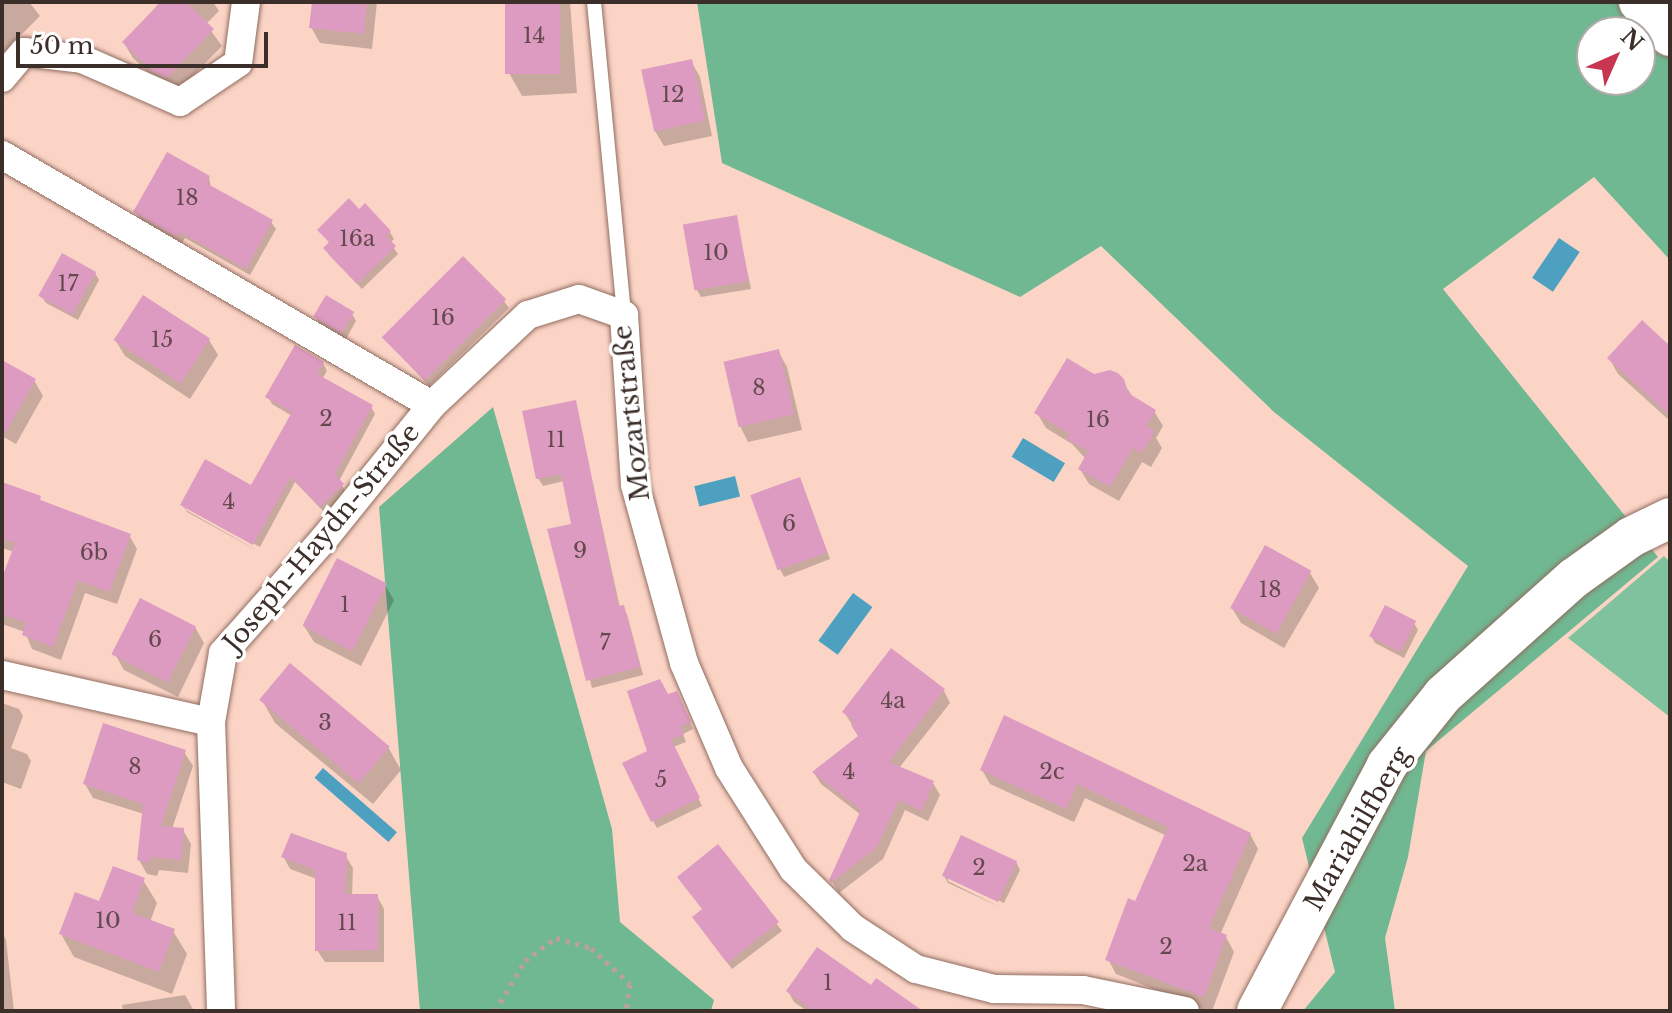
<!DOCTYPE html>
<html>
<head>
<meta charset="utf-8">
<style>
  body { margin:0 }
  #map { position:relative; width:1672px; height:1013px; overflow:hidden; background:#fbd4c6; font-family:"Libre Baskerville",serif }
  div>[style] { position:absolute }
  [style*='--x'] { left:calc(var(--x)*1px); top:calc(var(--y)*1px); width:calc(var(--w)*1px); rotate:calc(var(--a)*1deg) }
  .green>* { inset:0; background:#80c29d }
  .forest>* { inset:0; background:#70b891 }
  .water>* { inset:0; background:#4da0c0; transform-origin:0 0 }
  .shadow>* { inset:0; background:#0003 }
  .building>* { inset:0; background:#dd9bc1; transform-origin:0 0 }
  .path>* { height:5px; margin-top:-2.5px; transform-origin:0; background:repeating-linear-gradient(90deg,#bfa095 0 4px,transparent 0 10px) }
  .roads { filter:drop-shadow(0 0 2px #906d60) drop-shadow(0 0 2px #906d60) }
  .lane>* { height:14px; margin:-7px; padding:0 7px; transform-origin:7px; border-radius:7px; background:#fff }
  .street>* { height:28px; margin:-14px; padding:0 14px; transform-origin:14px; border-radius:14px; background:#fff }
  .secondary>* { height:40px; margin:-20px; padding:0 20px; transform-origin:20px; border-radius:20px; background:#fff }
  span { translate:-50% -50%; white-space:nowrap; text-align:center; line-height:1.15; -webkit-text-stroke:7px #fff; paint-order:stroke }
  .number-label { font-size:22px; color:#64494e }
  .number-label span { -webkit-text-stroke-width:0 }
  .street-label { font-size:26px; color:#3c2e28 }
  .frame { position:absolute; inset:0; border:4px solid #3c2e28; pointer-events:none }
  .north { position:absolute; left:1576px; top:16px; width:80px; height:80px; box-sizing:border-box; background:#fff; border:2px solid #b1aba9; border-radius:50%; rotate:45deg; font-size:22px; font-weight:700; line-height:32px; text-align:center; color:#3c2e28 }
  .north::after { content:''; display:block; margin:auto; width:28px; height:36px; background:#c7364e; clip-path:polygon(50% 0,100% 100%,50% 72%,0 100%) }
  .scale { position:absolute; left:16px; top:32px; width:252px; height:36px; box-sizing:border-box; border:4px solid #3c2e28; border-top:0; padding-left:10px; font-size:24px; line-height:28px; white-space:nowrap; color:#3c2e28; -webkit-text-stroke:6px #fff; paint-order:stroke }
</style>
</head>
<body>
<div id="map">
  <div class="green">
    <div style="clip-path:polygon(1664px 556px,1670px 562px,1670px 717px,1568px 638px)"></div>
  </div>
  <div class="forest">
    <div style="clip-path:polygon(evenodd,697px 2px,1670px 2px,1670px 260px,1594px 177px,1443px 289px,1658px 557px,1426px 751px,1408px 857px,1385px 938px,1395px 1011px,1303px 1011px,1335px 972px,1302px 838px,1468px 566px,1274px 412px,1101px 246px,1020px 297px,722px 163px,697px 2px,1592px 32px,1640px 32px,1640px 80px,1592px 80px,1592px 32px)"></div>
    <div style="clip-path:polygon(493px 407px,612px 829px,620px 922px,714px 1000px,711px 1011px,420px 1011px,379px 507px)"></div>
  </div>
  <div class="water">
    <div style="left:1559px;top:238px;width:25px;height:48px;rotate:34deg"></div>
    <div style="left:1023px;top:438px;width:49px;height:22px;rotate:31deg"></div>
    <div style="left:735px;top:476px;width:21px;height:42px;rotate:76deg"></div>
    <div style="left:853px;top:593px;width:24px;height:59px;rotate:36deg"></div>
    <div style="left:323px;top:768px;width:98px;height:13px;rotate:41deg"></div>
  </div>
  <div class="shadow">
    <div style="clip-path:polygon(2px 2px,29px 2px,40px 16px,2px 54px)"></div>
    <div style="clip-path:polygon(160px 2px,213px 2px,219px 11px,206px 24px,222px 46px,177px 92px,163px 86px,133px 58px,124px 43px)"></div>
    <div style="clip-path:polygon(314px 2px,377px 2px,372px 49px,320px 43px,311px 27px)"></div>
    <div style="clip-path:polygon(507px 2px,570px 2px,577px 93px,522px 96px,509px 73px)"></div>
    <div style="clip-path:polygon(691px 61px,700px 77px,712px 136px,664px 146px,655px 131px)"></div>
    <div style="clip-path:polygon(209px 177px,211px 188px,271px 222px,276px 229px,250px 275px,185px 238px,182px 243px,140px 219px,136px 212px)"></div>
    <div style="clip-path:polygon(359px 212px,390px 232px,394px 239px,390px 243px,398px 254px,362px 289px,329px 255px,325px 248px,330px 243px,319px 230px)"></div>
    <div style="clip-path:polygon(736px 217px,751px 289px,701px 297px,697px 290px)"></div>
    <div style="clip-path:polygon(95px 273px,99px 280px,78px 320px,46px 303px,41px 296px)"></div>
    <div style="clip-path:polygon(504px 301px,509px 308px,429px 386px,383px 337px)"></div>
    <div style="clip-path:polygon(352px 314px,356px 321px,346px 339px,319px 323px,315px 316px)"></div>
    <div style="clip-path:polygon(209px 340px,218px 355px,190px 399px,125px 356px,116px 341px)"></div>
    <div style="clip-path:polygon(1670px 349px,1670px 421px,1618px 374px,1609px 358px)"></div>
    <div style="clip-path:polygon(778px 351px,787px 367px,802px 430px,748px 442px,740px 426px)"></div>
    <div style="clip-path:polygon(2px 362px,34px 380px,43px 396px,16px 444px,2px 436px)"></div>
    <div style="clip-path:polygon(323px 363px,327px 371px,322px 379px,371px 407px,375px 414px,339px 481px,346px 492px,325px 513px,295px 482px,260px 547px,186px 506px,186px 510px,258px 551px,187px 512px,183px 505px,251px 487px,292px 416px,272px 404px,268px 397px)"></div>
    <div style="clip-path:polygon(1093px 376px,1122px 380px,1132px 396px,1154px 411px,1163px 426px,1156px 438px,1162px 448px,1151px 467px,1142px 462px,1119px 501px,1089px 484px,1080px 469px,1086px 459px,1072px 444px,1046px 428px,1037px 413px)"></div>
    <div style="clip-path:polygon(575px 402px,620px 608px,627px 614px,643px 675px,592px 688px,550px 530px,573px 525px,564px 481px,543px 486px,538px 478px)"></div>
    <div style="clip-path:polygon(2px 485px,129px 535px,137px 549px,117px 604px,85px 593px,61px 660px,32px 649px,25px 632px,2px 624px,2px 584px,14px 552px,2px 548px)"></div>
    <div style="clip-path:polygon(803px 487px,830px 559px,784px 577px,780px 569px)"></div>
    <div style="clip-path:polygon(1310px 573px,1319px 588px,1284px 648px,1241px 623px,1232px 608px)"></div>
    <div style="clip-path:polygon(385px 585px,394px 600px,361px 666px,314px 642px,304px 626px)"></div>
    <div style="clip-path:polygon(1414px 623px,1418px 630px,1404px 658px,1375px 643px,1371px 636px)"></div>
    <div style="clip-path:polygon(195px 627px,204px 643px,178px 697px,124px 670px,115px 654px)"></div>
    <div style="clip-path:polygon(944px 691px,950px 703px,899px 768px,933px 783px,940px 795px,928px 821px,905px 810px,883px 859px,839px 893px,831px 880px,861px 815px,821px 784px,814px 773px,860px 737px,844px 712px)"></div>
    <div style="clip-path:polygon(667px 696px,681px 701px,693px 729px,683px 734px,686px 742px,673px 747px,702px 806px,657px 828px,653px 821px,649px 752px)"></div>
    <div style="clip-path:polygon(262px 700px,388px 747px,401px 770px,373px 804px,275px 723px)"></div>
    <div style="clip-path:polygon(2px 703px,19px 709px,23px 716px,11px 748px,27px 754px,31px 761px,21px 789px,2px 782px)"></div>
    <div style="clip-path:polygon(1005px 718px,1250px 834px,1258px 849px,1220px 935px,1226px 937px,1234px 952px,1212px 1011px,1167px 1002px,1161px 992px,1116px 974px,1108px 959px,1167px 836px,1085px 798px,1074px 822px,990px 784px,982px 770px)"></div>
    <div style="clip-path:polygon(184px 752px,193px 766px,172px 829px,183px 830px,191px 844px,188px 873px,159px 870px,157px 876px,147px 874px,139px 860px,144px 814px,93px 798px,85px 784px)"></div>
    <div style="clip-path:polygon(718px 847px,782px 931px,732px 969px,699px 924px)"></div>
    <div style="clip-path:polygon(345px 855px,353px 868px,352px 896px,377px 896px,384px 909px,384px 962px,325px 962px,317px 950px,317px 879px,290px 869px,283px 856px)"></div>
    <div style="clip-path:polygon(1016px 862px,1020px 870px,1004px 903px,948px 876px,948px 881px,1002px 908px,948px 883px,944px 876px)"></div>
    <div style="clip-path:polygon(143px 880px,157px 903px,150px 922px,173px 931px,187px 954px,172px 994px,74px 957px,61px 934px,100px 904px)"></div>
    <div style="clip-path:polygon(2px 932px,6px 940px,14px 1011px,2px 1011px)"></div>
    <div style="clip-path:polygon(872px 988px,917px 1011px,807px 1011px,794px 1002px,788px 991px)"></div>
    <div style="clip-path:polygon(185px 995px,194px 1011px,123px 1011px,122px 1005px)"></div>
  </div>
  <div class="building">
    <div style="clip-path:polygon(161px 2px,186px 2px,214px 29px,167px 78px,152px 71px,122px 42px)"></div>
    <div style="clip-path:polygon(312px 2px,367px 2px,364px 34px,309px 28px)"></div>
    <div style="left:505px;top:2px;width:55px;height:72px"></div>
    <div style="left:692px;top:59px;width:63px;height:52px;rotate:78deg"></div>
    <div style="clip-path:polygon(167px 152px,210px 176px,206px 183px,273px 220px,246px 269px,180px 232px,177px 237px,133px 212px)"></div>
    <div style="clip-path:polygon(349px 198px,359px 209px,365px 203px,391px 231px,386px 236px,396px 246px,357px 284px,323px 248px,329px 242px,317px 230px)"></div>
    <div style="left:737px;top:215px;width:67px;height:55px;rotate:80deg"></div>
    <div style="left:62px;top:253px;width:39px;height:49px;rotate:29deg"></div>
    <div style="left:463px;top:256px;width:61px;height:115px;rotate:45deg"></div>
    <div style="left:143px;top:295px;width:80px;height:54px;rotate:33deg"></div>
    <div style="left:326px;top:295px;width:33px;height:25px;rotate:31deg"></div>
    <div style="clip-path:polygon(1642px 320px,1670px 346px,1670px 416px,1607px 358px)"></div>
    <div style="clip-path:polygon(295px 345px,324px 362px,317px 374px,373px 405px,335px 474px,344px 484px,320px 507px,291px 477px,253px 545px,180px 505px,205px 459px,251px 485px,292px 412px,265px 397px)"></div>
    <div style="left:779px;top:349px;width:67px;height:57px;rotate:77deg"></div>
    <div style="clip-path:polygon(1067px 358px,1094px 374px,1110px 370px,1118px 373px,1124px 379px,1128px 393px,1156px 410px,1146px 426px,1155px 431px,1142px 453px,1133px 448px,1110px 487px,1078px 469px,1088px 451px,1067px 439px,1070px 434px,1034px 413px)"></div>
    <div style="clip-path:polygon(2px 360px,36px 379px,2px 439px)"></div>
    <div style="clip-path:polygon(576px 400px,618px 606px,624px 605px,640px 667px,586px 681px,547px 529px,571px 524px,561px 474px,536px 479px,522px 411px)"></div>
    <div style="left:800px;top:477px;width:80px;height:53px;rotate:70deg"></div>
    <div style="clip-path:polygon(2px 482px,41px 496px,40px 500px,131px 534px,109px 592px,78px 580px,53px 647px,22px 635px,26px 623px,2px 614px,2px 578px,15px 543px,2px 538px)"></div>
    <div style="left:1265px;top:545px;width:53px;height:72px;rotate:29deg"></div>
    <div style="left:337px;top:558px;width:56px;height:76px;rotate:27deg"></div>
    <div style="left:140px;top:598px;width:63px;height:63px;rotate:27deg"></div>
    <div style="left:1385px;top:605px;width:35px;height:35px;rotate:27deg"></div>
    <div style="clip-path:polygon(891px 648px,945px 689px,889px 762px,934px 781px,922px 811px,899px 800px,877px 847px,831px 883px,829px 880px,861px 810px,812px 772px,858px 736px,851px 725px,854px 721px,842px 712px)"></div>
    <div style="left:290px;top:663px;width:130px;height:48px;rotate:40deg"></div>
    <div style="clip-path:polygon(660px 679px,668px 694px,677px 691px,691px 722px,680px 727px,684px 735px,671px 739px,700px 798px,651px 822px,622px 763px,647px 751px,627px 691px)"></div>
    <div style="clip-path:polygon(1004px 715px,1251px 833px,1209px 928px,1227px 935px,1204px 997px,1105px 960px,1128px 898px,1135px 901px,1168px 827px,1077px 784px,1066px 809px,980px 770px)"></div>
    <div style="clip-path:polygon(103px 723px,186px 750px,161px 826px,184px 828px,181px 860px,151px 857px,149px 863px,137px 860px,143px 804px,83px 784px)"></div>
    <div style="clip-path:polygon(291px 833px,347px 853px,345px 894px,378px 894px,378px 950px,315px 951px,315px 870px,281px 857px)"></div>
    <div style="left:961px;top:835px;width:62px;height:45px;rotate:25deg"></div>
    <div style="clip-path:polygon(718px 844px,779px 922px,727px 963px,692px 917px,702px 909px,677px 877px)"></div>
    <div style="clip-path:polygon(113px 866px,145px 878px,132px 913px,175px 929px,159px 972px,59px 934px,75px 892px,99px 901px)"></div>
    <div style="clip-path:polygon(817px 947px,871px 985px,876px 978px,923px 1011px,814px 1011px,786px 991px)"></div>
  </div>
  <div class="path">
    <div style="--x:495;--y:1011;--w:58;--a:-59"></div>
    <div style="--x:525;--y:961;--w:39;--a:-37"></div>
    <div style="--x:556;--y:938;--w:36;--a:16"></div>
    <div style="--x:591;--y:948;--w:53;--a:42.7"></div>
    <div style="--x:630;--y:984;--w:27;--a:98"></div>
  </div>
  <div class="roads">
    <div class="lane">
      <div style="--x:594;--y:2;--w:314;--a:84.5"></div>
    </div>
    <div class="street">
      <div style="--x:2;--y:78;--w:34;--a:-50"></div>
      <div style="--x:24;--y:52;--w:58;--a:6.9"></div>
      <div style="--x:82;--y:59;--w:107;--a:23.7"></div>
      <div style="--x:180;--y:102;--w:70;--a:-33.9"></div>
      <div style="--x:238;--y:63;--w:62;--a:-82.5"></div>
      <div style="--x:2;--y:155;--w:497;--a:30.2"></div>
      <div style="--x:432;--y:405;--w:132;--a:-43.2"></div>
      <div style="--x:528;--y:315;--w:53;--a:-17.4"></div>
      <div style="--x:579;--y:299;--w:48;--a:19.6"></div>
      <div style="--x:624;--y:315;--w:170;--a:86.3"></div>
      <div style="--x:635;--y:485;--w:185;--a:74.6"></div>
      <div style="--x:684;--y:663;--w:114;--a:66.8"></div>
      <div style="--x:729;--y:768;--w:120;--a:57.6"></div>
      <div style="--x:793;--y:869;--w:84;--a:44.5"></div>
      <div style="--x:853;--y:928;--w:75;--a:33.1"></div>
      <div style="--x:916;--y:969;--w:81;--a:14.4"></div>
      <div style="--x:994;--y:989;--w:89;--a:0.6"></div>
      <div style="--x:1083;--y:990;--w:104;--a:11.6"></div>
      <div style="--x:2;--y:675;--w:214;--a:12.7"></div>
      <div style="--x:211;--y:722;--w:70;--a:-80.1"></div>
      <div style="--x:223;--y:653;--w:152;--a:-48.5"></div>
      <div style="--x:324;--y:539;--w:172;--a:-51.1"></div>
      <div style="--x:211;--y:722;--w:289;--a:88"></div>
    </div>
    <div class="secondary">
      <div style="--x:1639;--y:2;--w:46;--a:47.6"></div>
      <div style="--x:1257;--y:1011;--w:278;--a:-62.1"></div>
      <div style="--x:1387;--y:765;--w:90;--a:-51.3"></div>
      <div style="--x:1443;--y:695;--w:176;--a:-41.8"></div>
      <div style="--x:1574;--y:578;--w:70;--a:-35.7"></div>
      <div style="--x:1631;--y:537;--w:43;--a:-26"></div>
    </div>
  </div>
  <div class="number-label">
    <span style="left:534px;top:36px">14</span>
    <span style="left:673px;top:95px">12</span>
    <span style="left:187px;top:198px">18</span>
    <span style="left:357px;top:239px">16a</span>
    <span style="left:716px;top:253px">10</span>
    <span style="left:68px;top:284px">17</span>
    <span style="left:443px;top:318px">16</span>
    <span style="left:162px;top:340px">15</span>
    <span style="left:759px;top:388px">8</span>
    <span style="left:326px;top:419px">2</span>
    <span style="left:1098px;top:420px">16</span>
    <span style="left:556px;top:440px">11</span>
    <span style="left:229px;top:502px">4</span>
    <span style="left:789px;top:524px">6</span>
    <span style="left:580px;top:551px">9</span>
    <span style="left:94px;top:553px">6b</span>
    <span style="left:1270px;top:590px">18</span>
    <span style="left:345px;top:605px">1</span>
    <span style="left:155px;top:640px">6</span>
    <span style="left:605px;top:643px">7</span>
    <span style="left:893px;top:701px">4a</span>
    <span style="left:325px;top:723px">3</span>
    <span style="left:135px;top:767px">8</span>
    <span style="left:849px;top:772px">4</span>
    <span style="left:1052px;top:772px">2c</span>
    <span style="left:661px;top:780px">5</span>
    <span style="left:1195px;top:864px">2a</span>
    <span style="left:979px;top:868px">2</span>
    <span style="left:108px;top:921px">10</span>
    <span style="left:347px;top:923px">11</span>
    <span style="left:1166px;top:947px">2</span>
    <span style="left:828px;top:983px">1</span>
  </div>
  <div class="street-label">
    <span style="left:632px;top:413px;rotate:-96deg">Mozartstraße</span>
    <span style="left:322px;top:538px;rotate:-50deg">Joseph-Haydn-Straße</span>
    <span style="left:1358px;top:829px;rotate:-60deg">Mariahilfberg</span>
  </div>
  <div class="frame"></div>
  <div class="north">N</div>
  <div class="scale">50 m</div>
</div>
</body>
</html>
